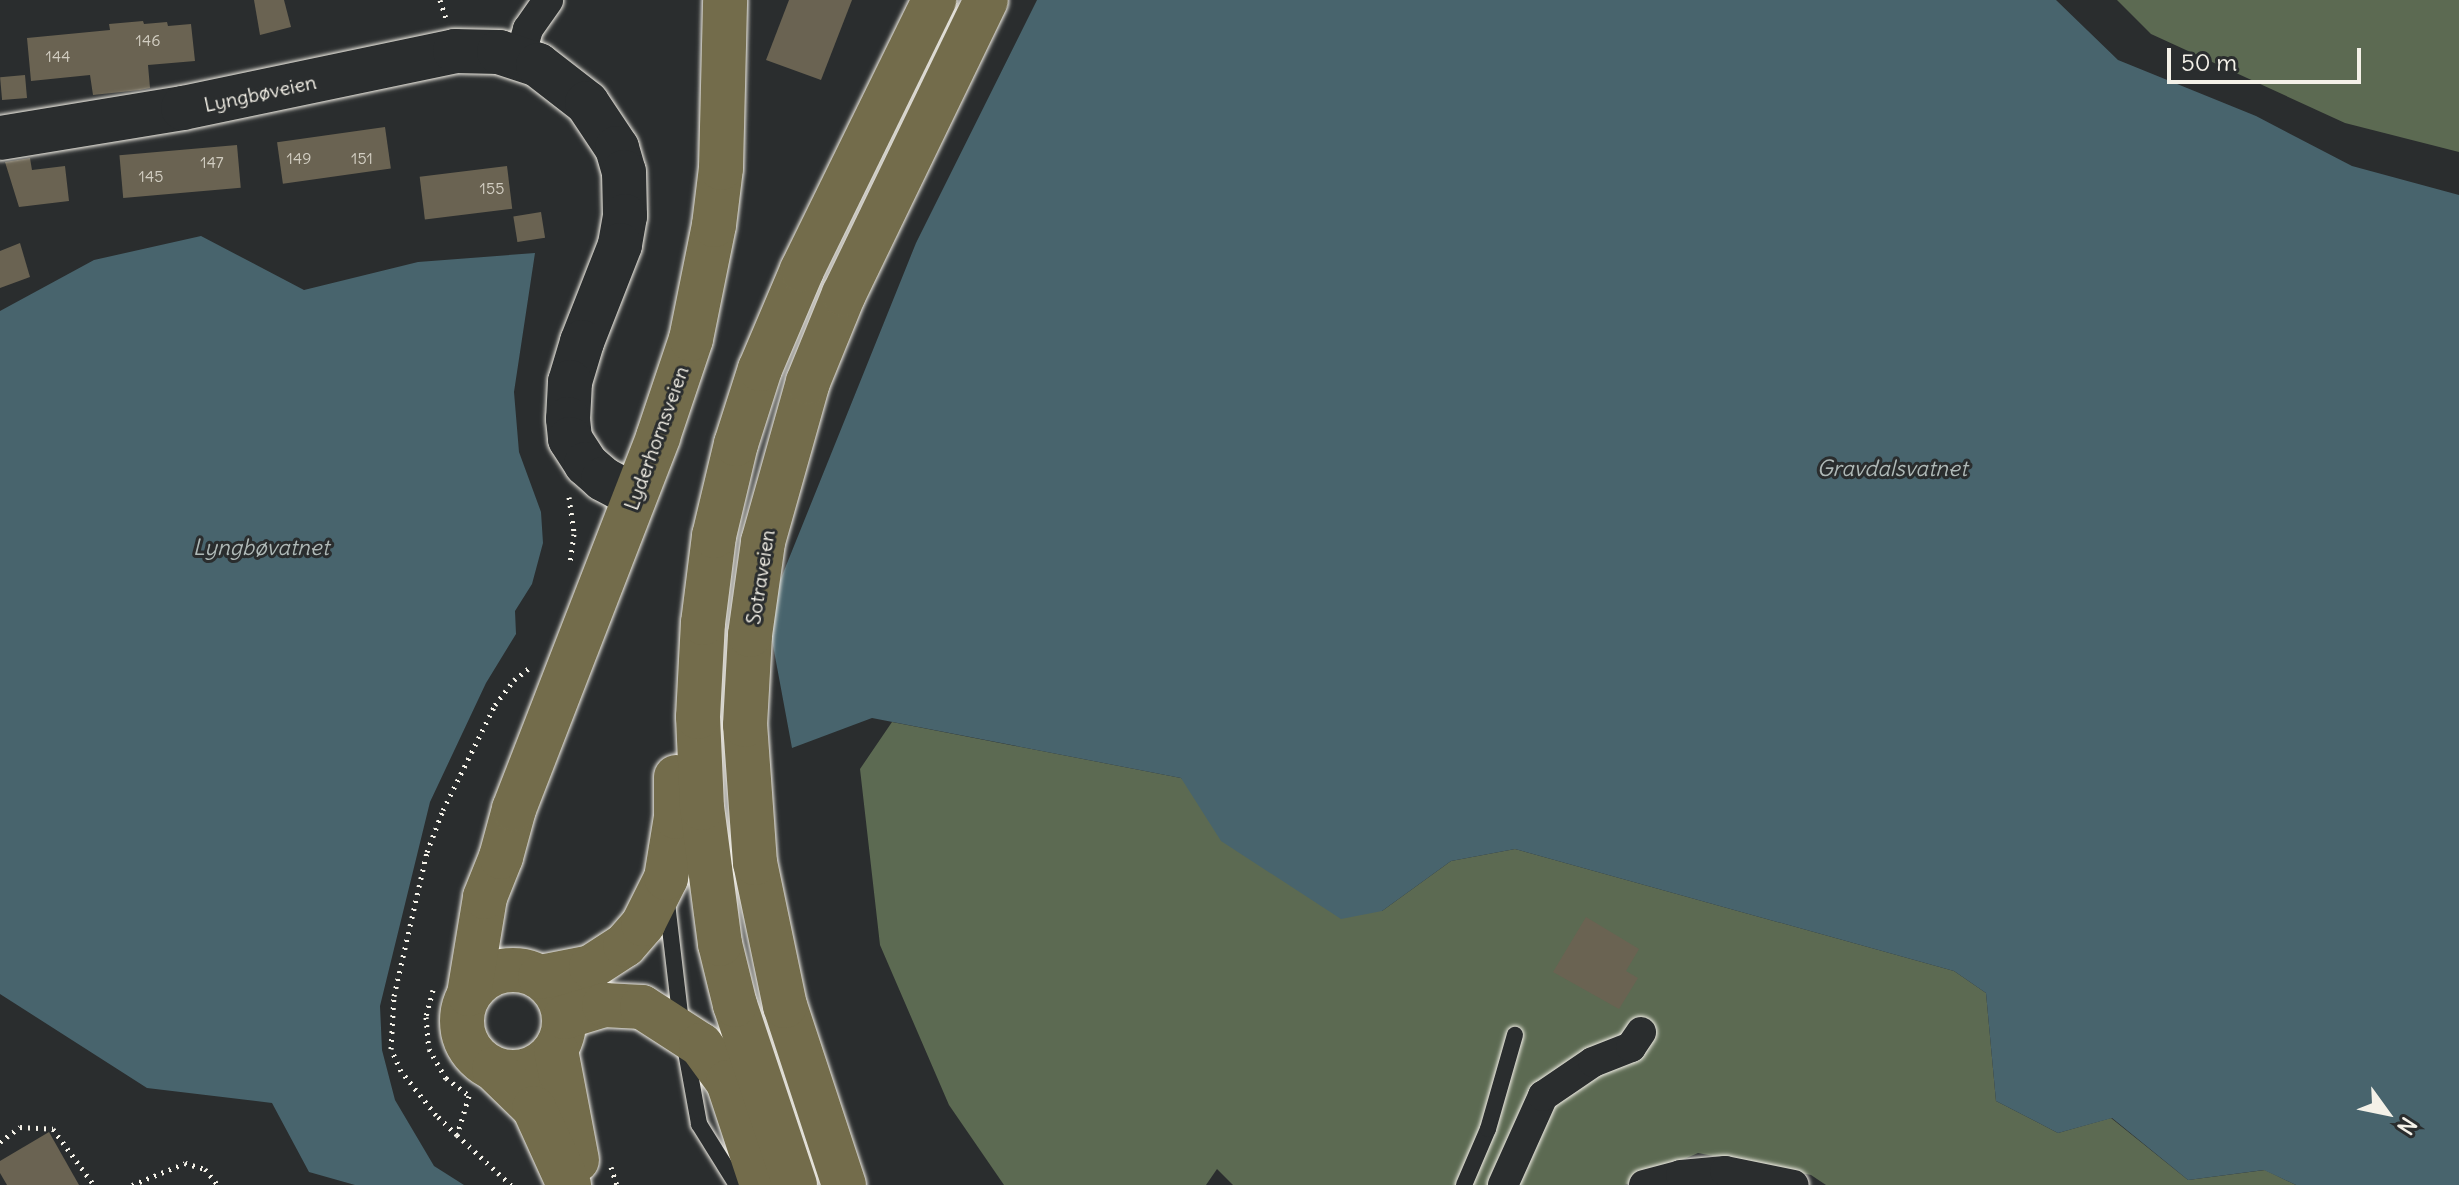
<!DOCTYPE html>
<html>
<head>
<meta charset="utf-8">
<style>
  body { margin:0 }
  #map { position:relative; width:2459px; height:1185px; overflow:hidden; background:#2a2d2e; font-family:Delius,sans-serif }
  div>[style] { position:absolute }
  [style*='--x'] { left:calc(var(--x)*1px); top:calc(var(--y)*1px); width:calc(var(--w)*1px); rotate:calc(var(--a)*1deg) }
  .green>* { inset:0; background:#5c6a52 }
  .water>* { inset:0; background:#48646d }
  .building>* { inset:0; background:#6a6352; transform-origin:0 0 }
  .path>* { height:5px; margin-top:-2.5px; transform-origin:0; background:repeating-linear-gradient(90deg,#f4f1e8 0 2px,transparent 0 8px) }
  .roads { filter:drop-shadow(0 0 2px #f4f1e8) drop-shadow(0 0 2px #f4f1e8) }
  .lane>* { height:16px; margin:-8px; padding:0 8px; transform-origin:8px; border-radius:8px; background:#2a2d2e }
  .street>* { height:30px; margin:-15px; padding:0 15px; transform-origin:15px; border-radius:15px; background:#2a2d2e }
  .secondary>* { height:44px; margin:-22px; padding:0 22px; transform-origin:22px; border-radius:22px; background:#2a2d2e }
  .primary>* { height:44px; margin:-22px; padding:0 22px; transform-origin:22px; border-radius:22px; background:#736c4b }
  .primary>.ring { margin:-22px; padding:0; box-sizing:content-box; background:none; border:44px solid #736c4b; border-radius:50% }
  .highway>* { height:44px; margin:-22px; padding:0 22px; transform-origin:22px; border-radius:22px; background:#736c4b }
  span { translate:-50% -50%; white-space:nowrap; text-align:center; line-height:1.15; -webkit-text-stroke:6px #2a2d2e; paint-order:stroke }
  .number-label { font-size:16px; color:#d2cec2 }
  .number-label span { -webkit-text-stroke-width:0 }
  .street-label { font-size:20px; color:#f4f1e8 }
  .water-label { font-size:22px; color:#afb9b7; font-style:italic }
  .north { position:absolute; left:2347px; top:1073px; width:80px; height:80px; -webkit-text-stroke:6px #2a2d2e; paint-order:stroke; rotate:123deg; font-size:22px; font-weight:700; line-height:32px; text-align:center; color:#f4f1e8 }
  .north::after { content:''; display:block; margin:auto; width:28px; height:36px; background:#f4f1e8; clip-path:polygon(50% 0,100% 100%,50% 72%,0 100%) }
  .scale { position:absolute; left:2167px; top:48px; width:194px; height:36px; box-sizing:border-box; border:4px solid #f4f1e8; border-top:0; padding-left:10px; font-size:24px; line-height:28px; white-space:nowrap; color:#f4f1e8; -webkit-text-stroke:6px #2a2d2e; paint-order:stroke }
</style>
</head>
<body>
<div id="map">
  <div class="green">
    <div style="clip-path:polygon(2117px 0,2459px 0,2459px 152px,2345px 123px,2151px 34px)"></div>
    <div style="clip-path:polygon(892px 722px,1181px 778px,1382px 911px,1451px 861px,1515px 849px,1954px 971px,1986px 993px,1996px 1101px,2058px 1133px,2111px 1118px,2188px 1180px,2265px 1170px,2296px 1185px,1826px 1185px,1811px 1175px,1698px 1153px,1625px 1185px,1233px 1185px,1217px 1169px,1206px 1185px,1004px 1185px,949px 1105px,880px 945px,860px 769px)"></div>
  </div>
  <div class="water">
    <div style="clip-path:polygon(1037px 0,2056px 0,2118px 60px,2256px 116px,2352px 166px,2459px 195px,2459px 1185px,2296px 1185px,2264px 1170px,2188px 1180px,2112px 1118px,2058px 1133px,1996px 1101px,1986px 993px,1954px 971px,1515px 849px,1451px 861px,1382px 911px,1341px 919px,1221px 841px,1181px 778px,872px 718px,792px 748px,767px 613px,916px 243px)"></div>
    <div style="clip-path:polygon(201px 236px,304px 290px,418px 262px,535px 253px,514px 392px,519px 452px,541px 512px,543px 543px,532px 584px,515px 611px,516px 634px,486px 683px,430px 802px,380px 1006px,382px 1050px,395px 1100px,434px 1166px,464px 1185px,355px 1185px,309px 1172px,272px 1103px,147px 1088px,0 994px,0 311px,94px 260px)"></div>
  </div>
  <div class="building">
    <div style="clip-path:polygon(254px 0,284px 0,291px 27px,260px 35px)"></div>
    <div style="clip-path:polygon(789px 0,852px 0,821px 80px,766px 60px)"></div>
    <div style="clip-path:polygon(143px 21px,144px 24px,167px 22px,168px 26px,191px 24px,195px 61px,148px 65px,150px 88px,140px 90px,93px 95px,90px 75px,31px 81px,27px 38px,110px 30px,109px 24px)"></div>
    <div style="left:25px;top:75px;width:23px;height:25px;rotate:85deg"></div>
    <div style="left:385px;top:127px;width:42px;height:109px;rotate:82deg"></div>
    <div style="left:237px;top:145px;width:43px;height:118px;rotate:85deg"></div>
    <div style="clip-path:polygon(30px 158px,32px 170px,65px 166px,69px 201px,19px 207px,5px 162px)"></div>
    <div style="left:507px;top:166px;width:43px;height:88px;rotate:83deg"></div>
    <div style="left:541px;top:212px;width:26px;height:28px;rotate:81deg"></div>
    <div style="clip-path:polygon(20px 243px,30px 277px,0 288px,0 251px)"></div>
    <div style="clip-path:polygon(1586px 917px,1639px 949px,1626px 971px,1638px 978px,1619px 1009px,1553px 972px)"></div>
    <div style="clip-path:polygon(49px 1132px,79px 1185px,7px 1185px,0 1173px,0 1161px)"></div>
  </div>
  <div class="path">
    <div style="--x:440;--y:0;--w:19;--a:72"></div>
    <div style="--x:569;--y:497;--w:37;--a:82"></div>
    <div style="--x:574;--y:534;--w:28;--a:98"></div>
    <div style="--x:433;--y:990;--w:28;--a:105"></div>
    <div style="--x:426;--y:1017;--w:32;--a:85"></div>
    <div style="--x:429;--y:1049;--w:34;--a:60"></div>
    <div style="--x:446;--y:1078;--w:31;--a:37"></div>
    <div style="--x:469;--y:1096;--w:41;--a:107.1"></div>
    <div style="--x:457;--y:1135;--w:74;--a:42.8"></div>
    <div style="--x:457;--y:1135;--w:29;--a:-136"></div>
    <div style="--x:436;--y:1115;--w:56;--a:-128.5"></div>
    <div style="--x:401;--y:1071;--w:24;--a:-114"></div>
    <div style="--x:391;--y:1049;--w:53;--a:-86.8"></div>
    <div style="--x:394;--y:996;--w:148;--a:-77.1"></div>
    <div style="--x:427;--y:852;--w:45;--a:-69.1"></div>
    <div style="--x:443;--y:810;--w:117;--a:-63.7"></div>
    <div style="--x:495;--y:705;--w:31;--a:-53"></div>
    <div style="--x:514;--y:680;--w:23;--a:-38"></div>
    <div style="--x:0;--y:1142;--w:25;--a:-37"></div>
    <div style="--x:20;--y:1127;--w:33;--a:3"></div>
    <div style="--x:53;--y:1129;--w:69;--a:53.8"></div>
    <div style="--x:611;--y:1167;--w:19;--a:72"></div>
    <div style="--x:132;--y:1185;--w:57;--a:-22.5"></div>
    <div style="--x:185;--y:1163;--w:21;--a:17"></div>
    <div style="--x:205;--y:1169;--w:21;--a:51"></div>
  </div>
  <div class="roads">
    <div class="lane">
      <div style="--x:667;--y:903;--w:128;--a:83.3"></div>
      <div style="--x:682;--y:1030;--w:96;--a:79.7"></div>
      <div style="--x:699;--y:1124;--w:72;--a:58.1"></div>
      <div style="--x:1464;--y:1185;--w:61;--a:-66.8"></div>
      <div style="--x:1488;--y:1129;--w:98;--a:-74"></div>
    </div>
    <div class="street">
      <div style="--x:520;--y:57;--w:29;--a:-74"></div>
      <div style="--x:528;--y:29;--w:35;--a:-55"></div>
      <div style="--x:1503;--y:1185;--w:98;--a:-65.8"></div>
      <div style="--x:1543;--y:1096;--w:60;--a:-34.2"></div>
      <div style="--x:1593;--y:1062;--w:41;--a:-21.5"></div>
      <div style="--x:1631;--y:1047;--w:18;--a:-56"></div>
      <div style="--x:1644;--y:1185;--w:38;--a:-15"></div>
      <div style="--x:1681;--y:1175;--w:44;--a:-5.2"></div>
      <div style="--x:1725;--y:1171;--w:70;--a:11.5"></div>
    </div>
    <div class="secondary">
      <div style="--x:0;--y:138;--w:185;--a:-9.3"></div>
      <div style="--x:183;--y:108;--w:278;--a:-11.8"></div>
      <div style="--x:455;--y:51;--w:44;--a:1.3"></div>
      <div style="--x:499;--y:52;--w:41;--a:18.4"></div>
      <div style="--x:538;--y:65;--w:62;--a:37.8"></div>
      <div style="--x:587;--y:103;--w:54;--a:56.3"></div>
      <div style="--x:617;--y:148;--w:25;--a:74"></div>
      <div style="--x:624;--y:172;--w:44;--a:88.7"></div>
      <div style="--x:625;--y:216;--w:29;--a:100"></div>
      <div style="--x:620;--y:245;--w:104;--a:111.4"></div>
      <div style="--x:582;--y:342;--w:42;--a:106.7"></div>
      <div style="--x:570;--y:382;--w:37;--a:93"></div>
      <div style="--x:568;--y:419;--w:20;--a:84"></div>
      <div style="--x:570;--y:439;--w:30;--a:57"></div>
      <div style="--x:586;--y:464;--w:23;--a:41"></div>
      <div style="--x:603;--y:479;--w:36;--a:28"></div>
    </div>
    <div class="primary">
      <div class="ring" style="left:462px;top:970px;width:58px;height:58px"></div>
      <div style="--x:469;--y:994;--w:98;--a:-80.6"></div>
      <div style="--x:485;--y:897;--w:43;--a:-68.2"></div>
      <div style="--x:501;--y:857;--w:50;--a:-74.8"></div>
      <div style="--x:514;--y:809;--w:399;--a:-68.8"></div>
      <div style="--x:658;--y:437;--w:103;--a:-71.4"></div>
      <div style="--x:691;--y:339;--w:116;--a:-78.6"></div>
      <div style="--x:714;--y:225;--w:57;--a:-83"></div>
      <div style="--x:721;--y:168;--w:168;--a:-88.6"></div>
      <div style="--x:556;--y:1050;--w:112;--a:79.2"></div>
      <div style="--x:494;--y:1069;--w:56;--a:44.3"></div>
      <div style="--x:534;--y:1108;--w:85;--a:65.6"></div>
    </div>
    <div class="highway">
      <div style="--x:540;--y:977;--w:52;--a:-11.1"></div>
      <div style="--x:591;--y:967;--w:40;--a:-32.9"></div>
      <div style="--x:625;--y:945;--w:28;--a:-49"></div>
      <div style="--x:643;--y:924;--w:51;--a:-63.4"></div>
      <div style="--x:666;--y:878;--w:62;--a:-80.7"></div>
      <div style="--x:676;--y:817;--w:40;--a:-90"></div>
      <div style="--x:565;--y:1017;--w:41;--a:-17.1"></div>
      <div style="--x:604;--y:1005;--w:38;--a:3"></div>
      <div style="--x:642;--y:1007;--w:70;--a:32.8"></div>
      <div style="--x:701;--y:1045;--w:46;--a:53.9"></div>
      <div style="--x:728;--y:1082;--w:108;--a:71.7"></div>
      <div style="--x:795;--y:1185;--w:190;--a:-108.4"></div>
      <div style="--x:735;--y:1005;--w:63;--a:-103.8"></div>
      <div style="--x:720;--y:944;--w:137;--a:-97.5"></div>
      <div style="--x:702;--y:808;--w:91;--a:-92.5"></div>
      <div style="--x:698;--y:717;--w:94;--a:-87"></div>
      <div style="--x:703;--y:623;--w:88;--a:-82.8"></div>
      <div style="--x:714;--y:536;--w:95;--a:-76.6"></div>
      <div style="--x:736;--y:444;--w:79;--a:-72.3"></div>
      <div style="--x:760;--y:369;--w:108;--a:-67"></div>
      <div style="--x:802;--y:270;--w:301;--a:-63.9"></div>
      <div style="--x:844;--y:1185;--w:188;--a:-108.2"></div>
      <div style="--x:785;--y:1006;--w:146;--a:-101.8"></div>
      <div style="--x:755;--y:863;--w:138;--a:-94.1"></div>
      <div style="--x:745;--y:725;--w:90;--a:-86.8"></div>
      <div style="--x:750;--y:635;--w:94;--a:-82"></div>
      <div style="--x:763;--y:542;--w:166;--a:-74.3"></div>
      <div style="--x:808;--y:382;--w:95;--a:-67.8"></div>
      <div style="--x:844;--y:294;--w:326;--a:-64.2"></div>
    </div>
  </div>
  <div class="number-label">
    <span style="left:148px;top:40px">146</span>
    <span style="left:58px;top:56px">144</span>
    <span style="left:299px;top:158px">149</span>
    <span style="left:362px;top:158px">151</span>
    <span style="left:212px;top:162px">147</span>
    <span style="left:151px;top:176px">145</span>
    <span style="left:492px;top:188px">155</span>
  </div>
  <div class="street-label">
    <span style="left:260px;top:93px;rotate:-12deg">Lyngbøveien</span>
    <span style="left:656px;top:438px;rotate:-70deg">Lyderhornsveien</span>
    <span style="left:760px;top:577px;rotate:-81deg">Sotraveien</span>
  </div>
  <div class="water-label">
    <span style="left:1892px;top:469px">Gravdalsvatnet</span>
    <span style="left:261px;top:548px">Lyngbøvatnet</span>
  </div>
  <div class="north">N</div>
  <div class="scale">50 m</div>
</div>
</body>
</html>
